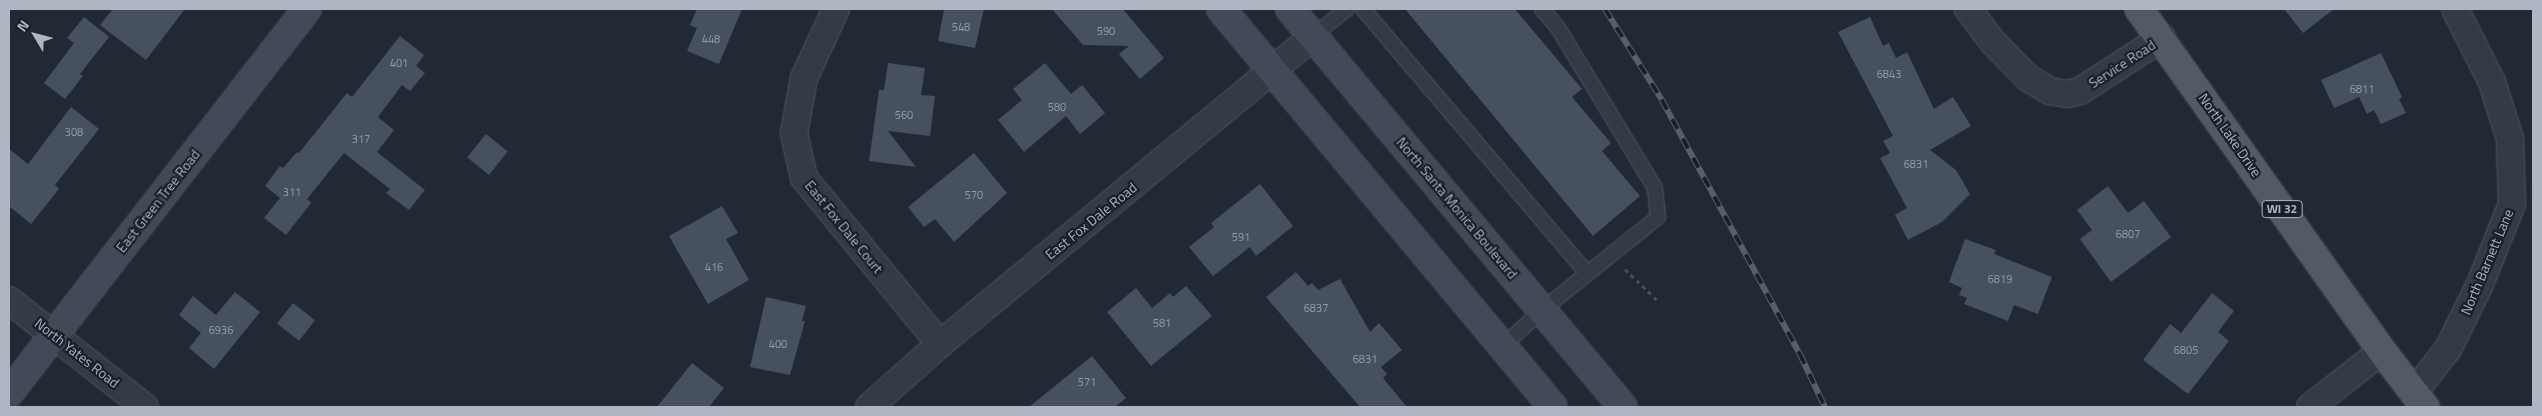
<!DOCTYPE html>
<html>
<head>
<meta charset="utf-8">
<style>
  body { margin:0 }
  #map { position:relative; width:2542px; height:416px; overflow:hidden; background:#212935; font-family:"Titillium Web",sans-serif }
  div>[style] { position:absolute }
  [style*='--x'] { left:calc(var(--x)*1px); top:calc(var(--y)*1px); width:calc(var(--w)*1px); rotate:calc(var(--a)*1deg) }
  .building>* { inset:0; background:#47505f; transform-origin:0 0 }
  .path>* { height:3px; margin-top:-1.5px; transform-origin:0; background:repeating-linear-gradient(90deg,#425356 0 4px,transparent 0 8px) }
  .roads { filter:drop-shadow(0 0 1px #515964) drop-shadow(0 0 1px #515964) }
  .lane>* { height:14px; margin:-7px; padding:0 7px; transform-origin:7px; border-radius:7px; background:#343b46 }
  .street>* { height:26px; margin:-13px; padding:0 13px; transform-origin:13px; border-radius:13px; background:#343b46 }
  .secondary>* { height:28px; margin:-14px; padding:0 14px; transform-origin:14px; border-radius:14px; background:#424a58 }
  .primary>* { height:28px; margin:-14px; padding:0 14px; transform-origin:14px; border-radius:14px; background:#525a66 }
  .rail>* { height:5.5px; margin-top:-2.75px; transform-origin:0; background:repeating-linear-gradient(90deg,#19202a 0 11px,#565f6d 0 22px); box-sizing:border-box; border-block:1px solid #565f6d }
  span { translate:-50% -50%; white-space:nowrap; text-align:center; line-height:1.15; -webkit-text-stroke:4.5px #19202a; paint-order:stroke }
  .number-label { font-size:11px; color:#949caa }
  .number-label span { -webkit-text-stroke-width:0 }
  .shield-label span { padding:1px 4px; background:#19202a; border:1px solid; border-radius:4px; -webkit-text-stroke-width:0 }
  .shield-label { font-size:12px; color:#aeb6c3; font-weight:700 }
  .street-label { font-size:14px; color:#aeb6c3 }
  .frame { position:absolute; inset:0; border:10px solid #aeb6c3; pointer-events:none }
  .north { position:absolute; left:10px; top:10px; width:50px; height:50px; -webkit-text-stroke:4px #19202a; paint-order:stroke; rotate:307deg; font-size:14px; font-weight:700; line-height:20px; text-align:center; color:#aeb6c3 }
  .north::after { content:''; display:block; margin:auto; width:18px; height:22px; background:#aeb6c3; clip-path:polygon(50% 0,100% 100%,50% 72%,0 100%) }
</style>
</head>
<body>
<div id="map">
  <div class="building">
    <div style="clip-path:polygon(113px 9px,185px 9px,146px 60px,100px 25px)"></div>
    <div style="clip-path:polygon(697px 9px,742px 9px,719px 64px,687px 51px,697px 28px,690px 25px)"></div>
    <div style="clip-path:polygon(944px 9px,984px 9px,975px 48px,938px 41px)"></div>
    <div style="clip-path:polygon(1052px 9px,1123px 9px,1164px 58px,1140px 79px,1119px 54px,1129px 46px,1083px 45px)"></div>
    <div style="clip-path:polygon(1405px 9px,1515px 9px,1582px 89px,1572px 97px,1611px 143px,1602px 151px,1640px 196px,1593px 236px)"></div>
    <div style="clip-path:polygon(2284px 9px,2334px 9px,2303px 33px)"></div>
    <div style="clip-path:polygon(84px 17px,109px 37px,80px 74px,83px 76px,65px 99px,44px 83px,74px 43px,67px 38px)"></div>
    <div style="clip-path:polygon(1870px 17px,1883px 46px,1889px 43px,1896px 58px,1907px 52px,1934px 109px,1953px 97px,1971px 126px,1930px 150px,1956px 170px,1970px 194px,1942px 222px,1908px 240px,1895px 215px,1907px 208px,1880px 158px,1890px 153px,1883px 141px,1893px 136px,1838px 32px)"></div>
    <div style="clip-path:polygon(400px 36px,424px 55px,416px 66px,425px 73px,410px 91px,402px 85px,378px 117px,394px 130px,377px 152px,425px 190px,409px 210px,386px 193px,390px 189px,344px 153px,307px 199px,311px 203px,286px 235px,264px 218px,280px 198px,265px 186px,280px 166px,283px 168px,297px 152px,299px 153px,347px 93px,352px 97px)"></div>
    <div style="clip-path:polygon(2381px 53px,2402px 97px,2399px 99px,2406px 113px,2381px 124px,2374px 110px,2367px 114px,2359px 97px,2334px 108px,2321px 80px)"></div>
    <div style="clip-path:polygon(888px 63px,925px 68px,921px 95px,935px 96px,930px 136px,888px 131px,916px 167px,869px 161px,879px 90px,884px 90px)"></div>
    <div style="clip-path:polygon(1045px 63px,1071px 94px,1082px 85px,1105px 113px,1080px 134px,1066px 116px,1024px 152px,998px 120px,1022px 100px,1013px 89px)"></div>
    <div style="clip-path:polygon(71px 107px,99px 129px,55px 185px,59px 189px,31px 224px,9px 206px,9px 149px,28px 164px)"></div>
    <div style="left:486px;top:134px;width:28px;height:30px;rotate:39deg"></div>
    <div style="clip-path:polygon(974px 153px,1007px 193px,954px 242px,935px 219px,924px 227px,908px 207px)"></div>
    <div style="clip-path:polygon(1260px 184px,1293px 226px,1256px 256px,1250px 247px,1213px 276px,1189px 247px,1214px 227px,1211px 223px)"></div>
    <div style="clip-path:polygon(2108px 186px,2128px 213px,2144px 201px,2171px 237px,2111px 282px,2080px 239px,2092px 230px,2077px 210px)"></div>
    <div style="clip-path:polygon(722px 206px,738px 233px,726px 239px,749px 280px,708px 304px,669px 236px)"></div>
    <div style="clip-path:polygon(1965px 239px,1996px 250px,1994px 254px,2052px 277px,2038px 314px,2014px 305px,2008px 321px,1964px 304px,1967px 298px,1959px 295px,1962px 288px,1949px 282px)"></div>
    <div style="clip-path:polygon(1296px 272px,1308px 286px,1312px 283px,1318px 290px,1340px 279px,1370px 332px,1379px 323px,1402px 350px,1381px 367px,1387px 374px,1383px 378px,1407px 407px,1360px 407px,1266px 297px)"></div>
    <div style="clip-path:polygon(1186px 286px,1212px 316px,1151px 366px,1107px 312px,1136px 288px,1152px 308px,1170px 293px,1173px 297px)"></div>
    <div style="clip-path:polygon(235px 292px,260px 312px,214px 369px,189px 348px,201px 333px,179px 315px,193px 296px,216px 315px)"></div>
    <div style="clip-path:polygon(2212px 293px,2234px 311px,2218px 332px,2229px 341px,2188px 394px,2143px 360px,2170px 324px,2181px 333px)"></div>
    <div style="clip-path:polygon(766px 297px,806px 306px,802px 321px,805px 321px,790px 375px,750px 367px)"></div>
    <div style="left:293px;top:303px;width:28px;height:26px;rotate:38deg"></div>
    <div style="clip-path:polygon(1092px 356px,1126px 398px,1115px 407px,1029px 407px)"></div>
    <div style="clip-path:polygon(692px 363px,724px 388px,709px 407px,657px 407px)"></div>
  </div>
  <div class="path">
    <div style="--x:1625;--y:269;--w:46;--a:44.1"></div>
  </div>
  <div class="roads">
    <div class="lane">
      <div style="--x:1363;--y:9;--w:346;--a:49.7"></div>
      <div style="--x:1313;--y:36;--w:43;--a:-38.5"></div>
      <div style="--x:1502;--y:347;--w:54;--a:-42.8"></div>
      <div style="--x:1542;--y:310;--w:149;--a:-38.7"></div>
      <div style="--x:1658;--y:217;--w:29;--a:-96"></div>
      <div style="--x:1655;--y:188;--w:187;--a:-121.2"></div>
      <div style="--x:1558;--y:28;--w:25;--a:-130"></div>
    </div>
    <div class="street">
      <div style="--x:836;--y:9;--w:76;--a:114.9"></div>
      <div style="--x:804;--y:78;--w:56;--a:100.3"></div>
      <div style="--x:794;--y:133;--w:46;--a:77.5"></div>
      <div style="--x:804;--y:178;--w:215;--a:50.7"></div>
      <div style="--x:1968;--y:9;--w:40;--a:53"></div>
      <div style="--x:1992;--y:41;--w:52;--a:45.8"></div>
      <div style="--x:2028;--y:78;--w:26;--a:31"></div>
      <div style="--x:2050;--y:91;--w:17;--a:10"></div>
      <div style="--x:2067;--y:94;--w:13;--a:-13"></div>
      <div style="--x:2080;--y:91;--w:98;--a:-32.9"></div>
      <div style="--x:9;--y:300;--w:173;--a:38.2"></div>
      <div style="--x:2414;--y:392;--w:55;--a:-51.7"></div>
      <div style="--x:2448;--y:349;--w:72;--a:-63.8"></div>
      <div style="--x:2480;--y:284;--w:86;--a:-68.2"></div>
      <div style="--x:2512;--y:204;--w:65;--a:-91.8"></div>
      <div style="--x:2510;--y:139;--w:60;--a:-107.5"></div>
      <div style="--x:2492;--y:82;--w:82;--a:-116.9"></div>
      <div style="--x:869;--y:407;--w:95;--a:-41.6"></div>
      <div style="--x:940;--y:344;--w:484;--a:-39.5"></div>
      <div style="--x:2310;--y:407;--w:91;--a:-37.9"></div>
    </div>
    <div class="secondary">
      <div style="--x:1221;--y:9;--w:518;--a:50.17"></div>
      <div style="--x:1290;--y:9;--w:519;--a:50.08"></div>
      <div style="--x:9;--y:393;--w:486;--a:-52.2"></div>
    </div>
    <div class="primary">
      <div style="--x:2139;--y:9;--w:420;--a:54.6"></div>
      <div style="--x:2382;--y:351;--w:71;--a:52.5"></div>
    </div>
  </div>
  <div class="rail">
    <div style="--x:1605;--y:9;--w:107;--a:57.9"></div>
    <div style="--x:1662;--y:100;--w:289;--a:61.5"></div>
    <div style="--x:1800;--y:354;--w:59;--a:64.7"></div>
  </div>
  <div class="number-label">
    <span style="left:961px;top:27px">548</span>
    <span style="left:1106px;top:31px">590</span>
    <span style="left:711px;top:39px">448</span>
    <span style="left:399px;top:63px">401</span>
    <span style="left:1889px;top:74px">6843</span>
    <span style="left:2362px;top:89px">6811</span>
    <span style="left:1057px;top:107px">580</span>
    <span style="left:904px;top:115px">560</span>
    <span style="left:74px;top:132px">308</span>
    <span style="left:361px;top:139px">317</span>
    <span style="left:1916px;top:164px">6831</span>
    <span style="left:292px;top:192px">311</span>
    <span style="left:974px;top:195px">570</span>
    <span style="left:2128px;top:234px">6807</span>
    <span style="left:1241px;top:237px">591</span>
    <span style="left:714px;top:267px">416</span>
    <span style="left:2000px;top:279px">6819</span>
    <span style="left:1316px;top:308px">6837</span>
    <span style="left:1162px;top:323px">581</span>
    <span style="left:221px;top:330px">6936</span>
    <span style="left:778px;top:344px">400</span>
    <span style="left:2186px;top:350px">6805</span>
    <span style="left:1365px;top:359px">6831</span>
    <span style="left:1087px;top:382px">571</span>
  </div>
  <div class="shield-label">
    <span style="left:2282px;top:209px">WI 32</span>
  </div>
  <div class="street-label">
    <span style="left:2122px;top:64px;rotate:-33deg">Service Road</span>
    <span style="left:2230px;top:135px;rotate:55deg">North Lake Drive</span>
    <span style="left:158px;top:201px;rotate:-52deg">East Green Tree Road</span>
    <span style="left:1457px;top:208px;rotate:50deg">North Santa Monica Boulevard</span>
    <span style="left:1091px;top:221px;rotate:-39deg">East Fox Dale Road</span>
    <span style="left:844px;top:227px;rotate:51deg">East Fox Dale Court</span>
    <span style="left:2487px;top:262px;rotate:-67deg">North Barnett Lane</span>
    <span style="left:77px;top:353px;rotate:38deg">North Yates Road</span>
  </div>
  <div class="frame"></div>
  <div class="north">N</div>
</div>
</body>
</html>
